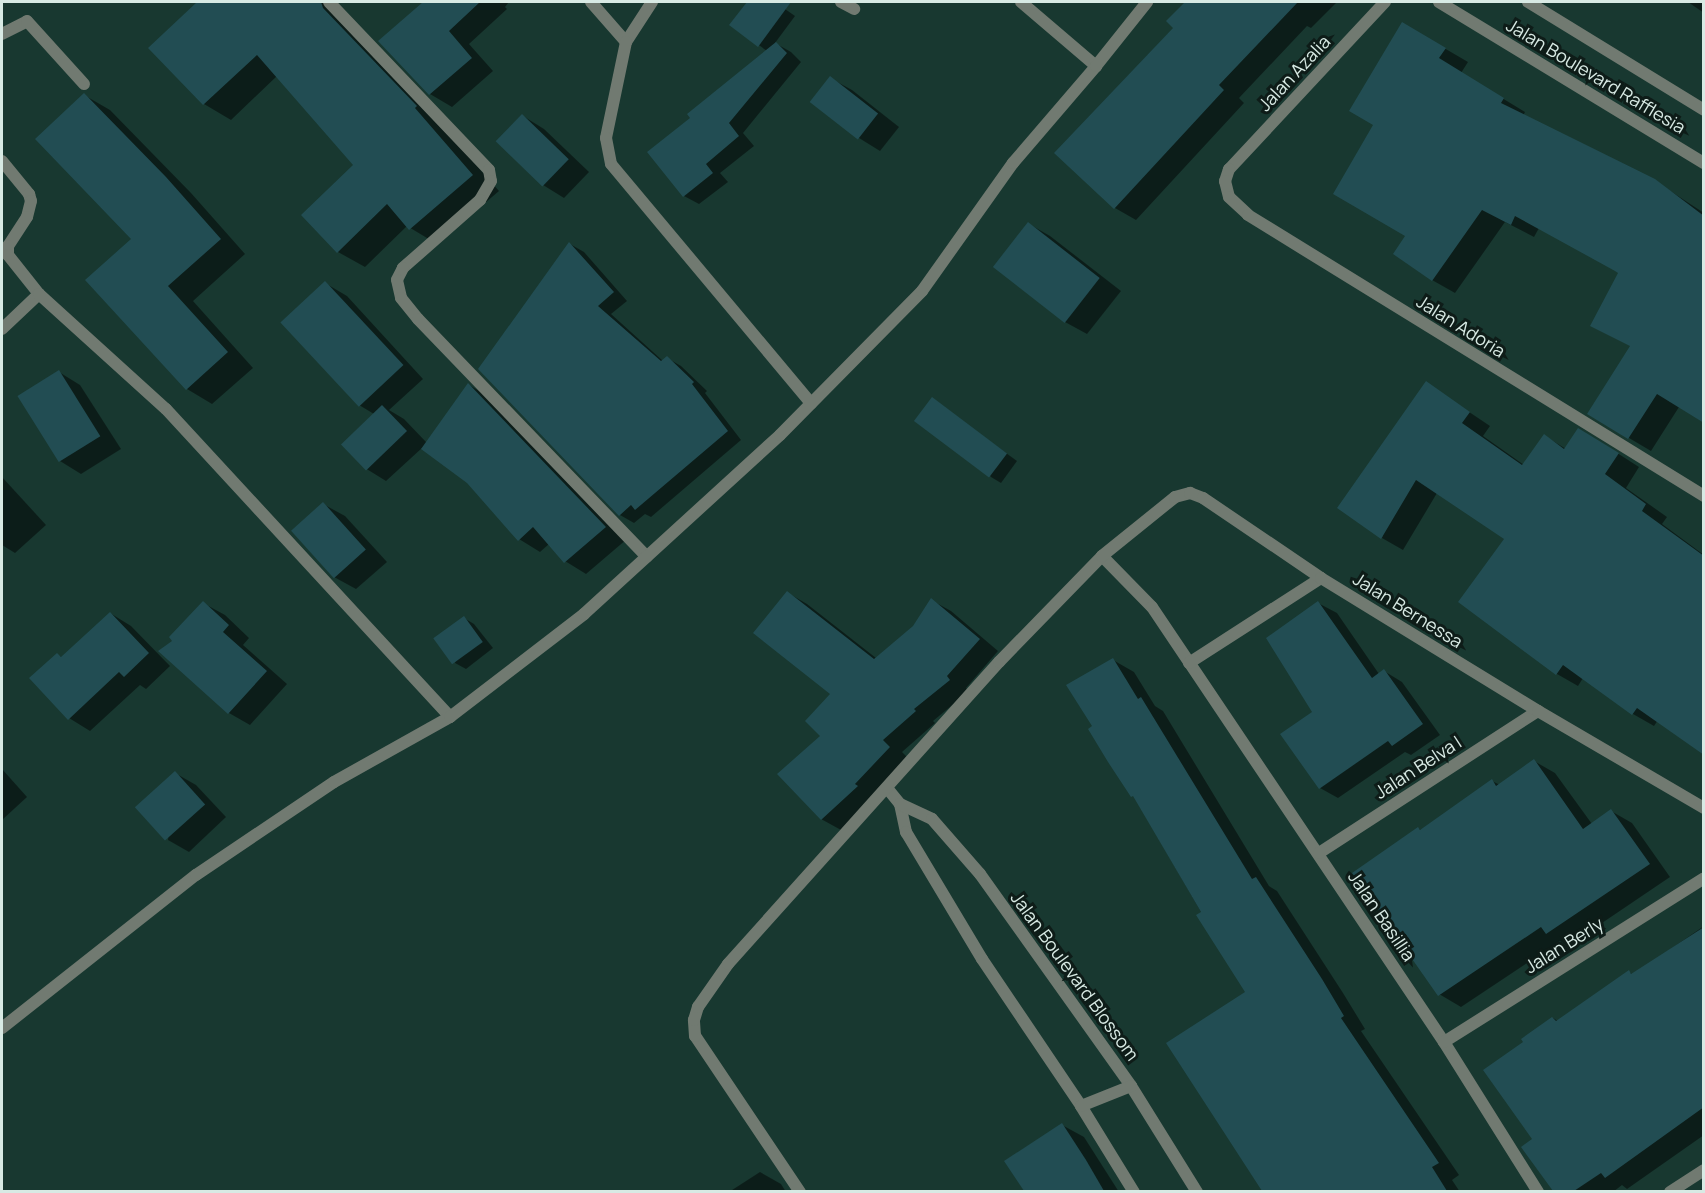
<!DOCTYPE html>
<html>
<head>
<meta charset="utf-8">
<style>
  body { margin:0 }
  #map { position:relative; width:1705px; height:1193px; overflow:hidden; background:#183830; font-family:Manrope,sans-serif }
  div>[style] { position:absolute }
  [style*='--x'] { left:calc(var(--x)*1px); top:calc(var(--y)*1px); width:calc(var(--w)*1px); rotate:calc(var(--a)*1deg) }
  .shadow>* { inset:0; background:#0007 }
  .building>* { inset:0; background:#224d53; transform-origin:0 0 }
  .minor>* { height:12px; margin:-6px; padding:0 6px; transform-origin:6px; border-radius:6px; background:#717a71 }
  span { translate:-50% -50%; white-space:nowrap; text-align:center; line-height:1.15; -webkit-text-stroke:6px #0e1c18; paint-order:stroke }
  .street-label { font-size:18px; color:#d8eae4 }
  .frame { position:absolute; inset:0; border:3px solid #d8eae4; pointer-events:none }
</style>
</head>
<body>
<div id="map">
  <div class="shadow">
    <div style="clip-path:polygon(199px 2px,333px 2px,499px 191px,437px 244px,407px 226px,365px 267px,338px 252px,355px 165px,277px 76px,231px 120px,204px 104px,150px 48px)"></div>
    <div style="clip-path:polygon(425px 2px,509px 2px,505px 7px,507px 9px,469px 44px,493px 71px,452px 107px,430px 94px,380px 41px)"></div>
    <div style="clip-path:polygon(748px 2px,775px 2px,795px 16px,775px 43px,791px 52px,801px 62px,743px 133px,754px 146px,720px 173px,728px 182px,699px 204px,684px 196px,692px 118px,767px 51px,731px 25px)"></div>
    <div style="clip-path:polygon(1198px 2px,1337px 2px,1311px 28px,1307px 26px,1239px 98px,1244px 103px,1136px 220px,1115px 208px,1056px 153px)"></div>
    <div style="clip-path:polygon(1688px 2px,1704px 2px,1704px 13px)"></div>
    <div style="clip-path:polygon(1403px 24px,1468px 62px,1461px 73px,1525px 112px,1523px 116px,1655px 181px,1704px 213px,1704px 422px,1679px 407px,1651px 451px,1629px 438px,1632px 347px,1620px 273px,1539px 228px,1534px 237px,1505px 222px,1455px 293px,1432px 280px,1408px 235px,1375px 125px)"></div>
    <div style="clip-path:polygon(830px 78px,852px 90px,899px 127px,880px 151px,859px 138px)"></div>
    <div style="clip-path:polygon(84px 95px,110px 110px,191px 193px,245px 254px,193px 301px,253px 368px,212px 404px,187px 389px)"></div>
    <div style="clip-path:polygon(523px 116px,544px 129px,589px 172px,564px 198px,543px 185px)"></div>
    <div style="clip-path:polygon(1029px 224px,1050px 236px,1121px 291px,1087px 334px,1065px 322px)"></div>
    <div style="clip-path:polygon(570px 244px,584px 252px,627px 301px,611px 314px,663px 361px,667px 358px,681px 366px,707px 391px,705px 393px,741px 440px,651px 517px,645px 514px,634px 523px,620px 515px)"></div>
    <div style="clip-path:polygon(325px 283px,347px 296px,423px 379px,389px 410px,404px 419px,427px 443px,469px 385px,490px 397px,627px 539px,586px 574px,565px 561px,549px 544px,540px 552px,519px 539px,468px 482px,422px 448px,386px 481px,365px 468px,374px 414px,359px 405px)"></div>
    <div style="clip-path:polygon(59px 372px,80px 385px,121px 449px,81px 474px,60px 461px)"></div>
    <div style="clip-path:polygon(1426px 383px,1490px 426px,1483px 436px,1524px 465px,1545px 436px,1566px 449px,1600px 442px,1639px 467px,1626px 488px,1667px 517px,1662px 524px,1704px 555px,1704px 751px,1658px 720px,1654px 726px,1633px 714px,1583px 678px,1578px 686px,1557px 674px,1506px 539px,1437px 493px,1403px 550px,1382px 538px)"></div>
    <div style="clip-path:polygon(932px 399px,1017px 461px,1001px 483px,991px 477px)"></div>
    <div style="clip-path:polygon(2px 477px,46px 525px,15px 553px,2px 545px)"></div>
    <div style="clip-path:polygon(323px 504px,345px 516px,387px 562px,356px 589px,334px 577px,293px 531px)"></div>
    <div style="clip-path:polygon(788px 593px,807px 604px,876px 658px,914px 627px,931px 600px,951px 611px,998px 651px,966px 688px,969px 691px,933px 721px,935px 723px,902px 752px,909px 759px,841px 830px,821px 819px,823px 736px,832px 694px)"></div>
    <div style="clip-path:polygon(203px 603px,225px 615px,249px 638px,243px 645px,287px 684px,250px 725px,229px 713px,161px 651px,174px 641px)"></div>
    <div style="clip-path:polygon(1318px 603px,1337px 613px,1379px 674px,1384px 671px,1402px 682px,1440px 735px,1411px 755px,1405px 752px,1338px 798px,1320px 788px,1314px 712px)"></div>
    <div style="clip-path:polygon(110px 613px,131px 626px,170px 666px,146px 689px,140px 685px,90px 731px,69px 718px,58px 655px,63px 658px)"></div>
    <div style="clip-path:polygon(464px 618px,474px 624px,493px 648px,466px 669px,455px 663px)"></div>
    <div style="clip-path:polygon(1113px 660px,1134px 672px,1155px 706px,1163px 711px,1269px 886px,1277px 891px,1343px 993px,1365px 1029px,1361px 1031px,1459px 1175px,1452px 1180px,1460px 1192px,1264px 1192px,1168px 1044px,1248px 993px,1094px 727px)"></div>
    <div style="clip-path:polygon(1534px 761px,1555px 773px,1592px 824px,1611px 811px,1632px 823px,1670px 877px,1568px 946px,1560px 941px,1461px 1007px,1439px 994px,1418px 828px,1422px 831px,1492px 781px,1500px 785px)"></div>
    <div style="clip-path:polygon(2px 769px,27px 797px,2px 820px)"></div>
    <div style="clip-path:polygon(175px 773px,196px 785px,226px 817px,189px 852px,168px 840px)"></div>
    <div style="clip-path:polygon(1704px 926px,1704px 1135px,1627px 1189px,1622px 1185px,1613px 1192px,1555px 1192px,1523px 1147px,1534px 1139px,1525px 1042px,1553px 1018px,1558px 1021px,1629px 972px,1633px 975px)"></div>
    <div style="clip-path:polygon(1062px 1125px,1084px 1137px,1119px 1192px,1025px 1192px,1006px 1161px)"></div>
    <div style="clip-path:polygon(760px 1172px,781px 1184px,786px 1192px,729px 1192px)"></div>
  </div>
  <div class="building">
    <div style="clip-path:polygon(197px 2px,321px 2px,323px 8px,417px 106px,415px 108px,473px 175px,409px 230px,387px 204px,337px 253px,301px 215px,353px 165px,257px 55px,203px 105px,148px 48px)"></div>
    <div style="clip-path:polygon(423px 2px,480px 2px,449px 31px,472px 58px,429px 95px,378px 41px)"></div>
    <div style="clip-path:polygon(747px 2px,791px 2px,758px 47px,729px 25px)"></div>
    <div style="clip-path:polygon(1185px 2px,1298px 2px,1219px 85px,1224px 90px,1114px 209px,1054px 153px,1173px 28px,1166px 21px)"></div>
    <div style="clip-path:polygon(1402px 22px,1446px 48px,1439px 58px,1504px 98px,1501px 103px,1655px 179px,1704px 216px,1704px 423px,1657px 394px,1628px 439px,1587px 414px,1630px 346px,1590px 326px,1618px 273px,1615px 271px,1515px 216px,1511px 225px,1482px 210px,1432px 281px,1393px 254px,1405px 236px,1333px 194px,1373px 125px,1349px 111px)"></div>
    <div style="clip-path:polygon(776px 42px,787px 53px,729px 123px,739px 136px,706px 164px,713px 173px,683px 197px,647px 152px,690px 118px,687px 114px)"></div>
    <div style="left:830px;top:76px;width:61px;height:33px;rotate:38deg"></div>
    <div style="clip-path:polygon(84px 93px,166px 177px,221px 239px,168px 286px,228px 352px,186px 390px,85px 280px,131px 239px,35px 139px)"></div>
    <div style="left:522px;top:114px;width:65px;height:38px;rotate:44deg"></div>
    <div style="left:1028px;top:222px;width:91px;height:57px;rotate:38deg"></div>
    <div style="clip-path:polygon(569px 242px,614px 292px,598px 306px,661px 361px,667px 356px,694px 382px,692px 384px,728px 431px,635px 510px,631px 505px,619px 516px,478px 369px)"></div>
    <div style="left:325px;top:281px;width:115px;height:61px;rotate:47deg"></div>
    <div style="left:59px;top:370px;width:78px;height:49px;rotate:58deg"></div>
    <div style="clip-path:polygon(1426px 381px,1470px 412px,1462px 423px,1522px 465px,1544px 434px,1564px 449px,1578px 428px,1619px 453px,1605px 474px,1646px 504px,1642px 511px,1704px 556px,1704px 755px,1637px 708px,1632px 715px,1563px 665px,1556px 675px,1458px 602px,1504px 539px,1416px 480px,1381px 539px,1337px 508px)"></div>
    <div style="clip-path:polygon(468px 383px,606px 527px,564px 563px,533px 527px,518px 541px,467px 483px,421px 449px)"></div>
    <div style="left:932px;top:397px;width:94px;height:30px;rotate:37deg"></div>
    <div style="left:382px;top:405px;width:36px;height:57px;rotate:46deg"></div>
    <div style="left:323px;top:502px;width:64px;height:43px;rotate:48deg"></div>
    <div style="clip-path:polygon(787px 591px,874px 659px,913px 626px,931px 598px,980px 639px,947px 676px,950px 680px,914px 709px,916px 711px,883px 740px,890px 747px,855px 784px,858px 786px,821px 820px,777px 774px,820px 736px,805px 721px,830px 694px,753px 633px)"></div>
    <div style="clip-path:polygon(203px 601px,229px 625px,223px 632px,267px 671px,228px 714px,158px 651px,172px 641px,169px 637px)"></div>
    <div style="clip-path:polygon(1318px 601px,1372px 678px,1384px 669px,1423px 724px,1392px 746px,1388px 741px,1319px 789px,1280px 734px,1312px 712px,1266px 638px)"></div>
    <div style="clip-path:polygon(110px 612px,149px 653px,124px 677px,119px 672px,68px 720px,29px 678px,57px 653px,61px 657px)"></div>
    <div style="left:464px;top:616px;width:32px;height:38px;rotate:54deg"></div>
    <div style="clip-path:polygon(1113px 658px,1138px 699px,1141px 697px,1252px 879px,1256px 877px,1322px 979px,1344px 1016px,1341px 1018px,1439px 1163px,1432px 1167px,1447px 1191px,1262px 1191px,1166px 1043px,1245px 992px,1196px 915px,1201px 912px,1133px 796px,1131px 797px,1108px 762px,1088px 729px,1092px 726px,1066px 685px)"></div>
    <div style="clip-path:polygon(1534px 759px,1583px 829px,1611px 809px,1650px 864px,1546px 934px,1541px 927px,1438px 996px,1352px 873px,1418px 827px,1420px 830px,1492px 779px,1496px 786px)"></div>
    <div style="left:175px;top:771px;width:45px;height:54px;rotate:48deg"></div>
    <div style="clip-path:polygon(1704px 927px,1704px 1107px,1605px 1178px,1601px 1173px,1574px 1191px,1553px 1191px,1521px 1147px,1532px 1139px,1483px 1070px,1523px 1042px,1521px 1039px,1552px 1017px,1556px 1021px,1629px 970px,1631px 974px)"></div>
    <div style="clip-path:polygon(1062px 1123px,1086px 1160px,1104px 1191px,1024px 1191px,1004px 1161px)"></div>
  </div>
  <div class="minor">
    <div style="--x:329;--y:2;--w:232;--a:46.4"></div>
    <div style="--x:489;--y:170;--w:11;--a:80"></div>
    <div style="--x:491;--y:181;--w:22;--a:120"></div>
    <div style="--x:480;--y:200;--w:103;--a:138.6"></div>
    <div style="--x:403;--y:268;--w:13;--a:117"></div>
    <div style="--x:397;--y:280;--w:18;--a:77"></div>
    <div style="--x:401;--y:298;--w:27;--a:51"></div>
    <div style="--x:418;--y:319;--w:330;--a:46.1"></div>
    <div style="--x:591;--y:2;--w:53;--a:48.8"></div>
    <div style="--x:652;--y:2;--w:48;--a:123"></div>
    <div style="--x:626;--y:42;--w:98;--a:101.8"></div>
    <div style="--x:606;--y:138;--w:26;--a:79"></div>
    <div style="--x:611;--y:164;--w:312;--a:50.1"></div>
    <div style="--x:841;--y:2;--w:15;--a:28"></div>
    <div style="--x:1021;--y:2;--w:99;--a:40.5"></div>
    <div style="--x:1385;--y:2;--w:229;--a:133"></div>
    <div style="--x:1229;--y:169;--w:13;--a:108"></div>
    <div style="--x:1225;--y:181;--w:16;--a:76"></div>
    <div style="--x:1229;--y:197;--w:26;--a:43"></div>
    <div style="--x:1248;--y:215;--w:536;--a:31.64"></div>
    <div style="--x:1439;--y:2;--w:310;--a:31.3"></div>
    <div style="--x:1528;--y:2;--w:206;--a:31.5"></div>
    <div style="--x:2;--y:34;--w:28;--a:-27"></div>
    <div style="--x:27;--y:21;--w:85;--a:47.9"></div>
    <div style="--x:2;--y:161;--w:43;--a:50.7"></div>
    <div style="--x:29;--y:194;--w:7;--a:74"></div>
    <div style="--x:31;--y:201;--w:16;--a:104"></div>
    <div style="--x:27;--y:217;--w:35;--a:123"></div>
    <div style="--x:8;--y:246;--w:9;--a:90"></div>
    <div style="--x:8;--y:255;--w:50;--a:51.5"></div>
    <div style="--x:2;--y:329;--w:51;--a:-43.4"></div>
    <div style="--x:39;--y:294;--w:171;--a:42.2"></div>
    <div style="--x:166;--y:409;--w:419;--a:47.3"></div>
    <div style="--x:1102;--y:556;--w:71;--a:45.6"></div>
    <div style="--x:1152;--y:607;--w:524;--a:56.13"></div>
    <div style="--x:1444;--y:1042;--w:177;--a:57.9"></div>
    <div style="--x:1189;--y:663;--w:157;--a:-32.8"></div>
    <div style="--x:887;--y:788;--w:21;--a:51"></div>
    <div style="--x:900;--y:804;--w:29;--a:78"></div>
    <div style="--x:906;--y:832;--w:148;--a:59.1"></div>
    <div style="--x:982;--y:959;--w:177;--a:56"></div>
    <div style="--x:1081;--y:1106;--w:101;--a:58.4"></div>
    <div style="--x:900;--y:804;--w:35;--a:25"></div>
    <div style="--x:932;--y:819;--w:73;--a:48.9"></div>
    <div style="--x:980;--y:874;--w:260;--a:54.5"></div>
    <div style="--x:1131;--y:1086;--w:125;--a:58.1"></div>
    <div style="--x:1319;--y:853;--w:261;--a:-33"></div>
    <div style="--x:2;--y:1028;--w:247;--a:-38.3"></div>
    <div style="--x:196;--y:875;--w:166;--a:-34"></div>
    <div style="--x:334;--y:782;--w:133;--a:-29.3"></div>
    <div style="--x:450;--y:717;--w:169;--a:-37.5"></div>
    <div style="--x:584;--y:614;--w:265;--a:-42.4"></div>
    <div style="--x:780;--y:435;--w:202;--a:-45.4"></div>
    <div style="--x:922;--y:291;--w:157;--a:-54.6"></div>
    <div style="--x:1013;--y:163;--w:128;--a:-49.4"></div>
    <div style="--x:1096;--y:66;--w:82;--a:-51.4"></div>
    <div style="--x:1444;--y:1042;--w:307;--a:-32.2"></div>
    <div style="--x:1081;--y:1106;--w:54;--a:-21.8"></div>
    <div style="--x:800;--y:1192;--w:188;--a:-123.9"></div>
    <div style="--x:695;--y:1036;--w:16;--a:-94"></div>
    <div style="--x:694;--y:1020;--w:14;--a:-73"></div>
    <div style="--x:698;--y:1007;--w:52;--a:-55.1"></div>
    <div style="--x:728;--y:964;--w:406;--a:-48.1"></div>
    <div style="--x:999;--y:662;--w:148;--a:-45.8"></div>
    <div style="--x:1102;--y:556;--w:94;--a:-38.9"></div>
    <div style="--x:1175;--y:497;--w:16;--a:-15"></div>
    <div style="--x:1190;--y:493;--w:14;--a:21"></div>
    <div style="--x:1203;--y:498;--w:143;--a:34.1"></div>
    <div style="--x:1321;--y:578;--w:255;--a:31.5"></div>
    <div style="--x:1538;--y:711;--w:192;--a:30.3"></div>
    <div style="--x:1670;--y:1192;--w:40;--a:-32.9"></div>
  </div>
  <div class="street-label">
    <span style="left:1294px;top:73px;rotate:-47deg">Jalan Azalia</span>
    <span style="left:1596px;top:76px;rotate:31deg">Jalan Boulevard Rafflesia</span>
    <span style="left:1461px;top:326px;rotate:32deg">Jalan Adoria</span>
    <span style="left:1408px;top:610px;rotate:32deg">Jalan Bernessa</span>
    <span style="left:1418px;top:767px;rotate:-33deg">Jalan Belva I</span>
    <span style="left:1382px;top:916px;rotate:56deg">Jalan Basillia</span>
    <span style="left:1564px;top:945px;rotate:-32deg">Jalan Berly</span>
    <span style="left:1075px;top:976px;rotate:54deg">Jalan Boulevard Blossom</span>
  </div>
  <div class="frame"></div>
</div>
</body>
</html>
